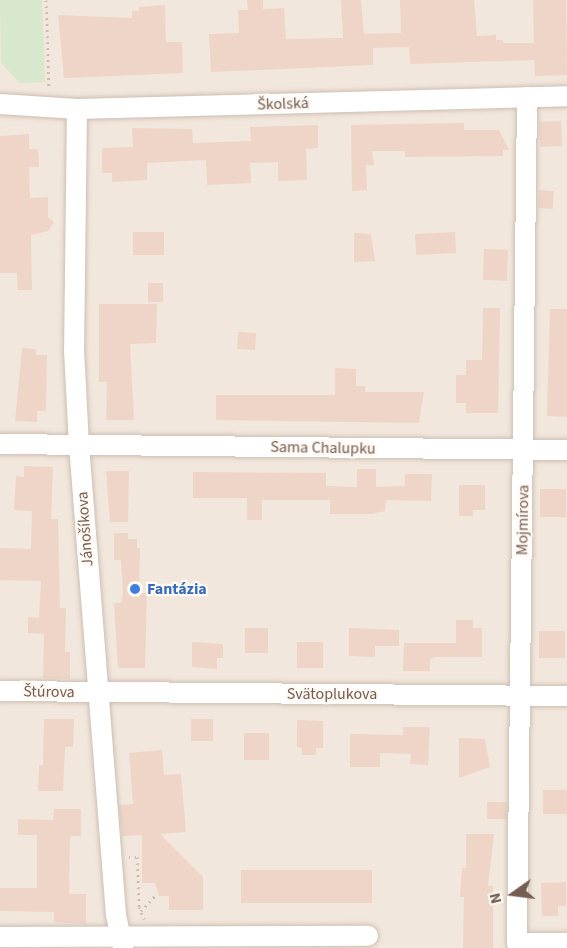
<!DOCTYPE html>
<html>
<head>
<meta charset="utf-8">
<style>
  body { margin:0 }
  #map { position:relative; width:567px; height:948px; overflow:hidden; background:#fbf5ed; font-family:"Source Sans 3",sans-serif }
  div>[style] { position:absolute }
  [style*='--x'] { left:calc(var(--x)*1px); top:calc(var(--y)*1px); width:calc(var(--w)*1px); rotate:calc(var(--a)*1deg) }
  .residential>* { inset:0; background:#f2e7dc; transform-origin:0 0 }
  .green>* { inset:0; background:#d8e8cc }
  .building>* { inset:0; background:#eed5c7; transform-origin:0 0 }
  .path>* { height:3px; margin-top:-1.5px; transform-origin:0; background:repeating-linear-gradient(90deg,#d3b9aa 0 1.5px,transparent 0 6px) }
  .roads { filter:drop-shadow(0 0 2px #cdbeb3) drop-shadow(0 0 2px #cdbeb3) }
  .minor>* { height:20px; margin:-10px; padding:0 10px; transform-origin:10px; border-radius:10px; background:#fff }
  .dots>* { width:16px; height:16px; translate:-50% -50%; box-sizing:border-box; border:3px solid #fef9f3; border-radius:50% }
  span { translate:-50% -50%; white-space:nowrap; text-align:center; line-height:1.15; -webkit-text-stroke:4.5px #fef9f3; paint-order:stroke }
  .street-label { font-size:16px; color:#755d51 }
  .shop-label { font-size:16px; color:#366cbe; font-weight:700 }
  .left { translate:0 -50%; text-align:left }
  .north { position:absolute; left:483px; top:864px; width:60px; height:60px; -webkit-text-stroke:4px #fef9f3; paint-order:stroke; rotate:256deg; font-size:16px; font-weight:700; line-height:24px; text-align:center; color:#755d51 }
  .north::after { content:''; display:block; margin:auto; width:21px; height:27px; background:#755d51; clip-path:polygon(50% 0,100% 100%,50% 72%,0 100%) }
</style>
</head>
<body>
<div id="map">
  <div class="residential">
    <div style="left:0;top:0;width:567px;height:948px"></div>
  </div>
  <div class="green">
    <div style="clip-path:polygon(0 0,42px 0,45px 82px,20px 83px,1px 63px)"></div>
  </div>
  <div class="building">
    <div style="clip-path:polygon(247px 0,263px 0,263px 9px,284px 8px,286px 39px,343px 38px,341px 0,361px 0,364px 34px,401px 33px,400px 0,474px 0,477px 36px,496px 35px,496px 40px,503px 40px,503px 43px,534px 43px,533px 0,566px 0,567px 75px,535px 76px,534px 60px,410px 64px,409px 47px,373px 48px,373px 65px,211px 72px,209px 34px,239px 33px,238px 10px,248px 10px)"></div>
    <div style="clip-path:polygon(165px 5px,166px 42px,182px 42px,183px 73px,64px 78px,58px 15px,132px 18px,132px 11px,139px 11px,139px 7px)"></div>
    <div style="left:561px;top:121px;width:25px;height:22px;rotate:88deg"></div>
    <div style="clip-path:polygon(464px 123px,464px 130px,499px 130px,509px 150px,503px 150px,503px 156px,405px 157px,405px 151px,372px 151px,374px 165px,366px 165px,367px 190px,352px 191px,351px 125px)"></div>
    <div style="clip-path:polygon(318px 125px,318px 148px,306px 149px,307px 180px,278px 181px,278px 162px,250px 163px,251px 183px,207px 185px,206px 160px,147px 163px,147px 180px,112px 182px,112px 173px,102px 173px,102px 148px,133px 147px,132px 128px,192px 129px,193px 143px,251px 141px,250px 127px)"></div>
    <div style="clip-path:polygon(29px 134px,29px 149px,38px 149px,39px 167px,29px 167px,30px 198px,48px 197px,48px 217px,54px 222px,48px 231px,31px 235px,32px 290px,18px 290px,17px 273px,0 273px,0 136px)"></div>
    <div style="left:539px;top:190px;width:15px;height:18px;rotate:4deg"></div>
    <div style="left:133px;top:232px;width:31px;height:23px"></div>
    <div style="left:455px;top:232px;width:21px;height:40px;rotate:87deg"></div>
    <div style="clip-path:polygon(354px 233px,371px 234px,375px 261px,354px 262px)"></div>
    <div style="left:484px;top:249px;width:24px;height:31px;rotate:2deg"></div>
    <div style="left:148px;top:283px;width:15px;height:19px"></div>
    <div style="clip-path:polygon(99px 304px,157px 304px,156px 343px,130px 344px,134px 420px,106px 420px,107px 382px,99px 382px)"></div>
    <div style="clip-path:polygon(483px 308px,500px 308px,498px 413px,466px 413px,466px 403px,456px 403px,456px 375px,466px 375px,466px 360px,482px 360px)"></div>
    <div style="clip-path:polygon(550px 309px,567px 309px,567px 417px,547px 416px)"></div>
    <div style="left:238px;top:332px;width:18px;height:17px;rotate:3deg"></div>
    <div style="clip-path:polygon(22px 348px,36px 349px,36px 355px,47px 355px,46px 411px,37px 411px,37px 422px,15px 421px)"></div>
    <div style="clip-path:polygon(335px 368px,356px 369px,356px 386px,365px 386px,365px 392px,424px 392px,419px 423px,216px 420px,216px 395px,335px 395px)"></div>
    <div style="clip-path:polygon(24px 466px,53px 467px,51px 519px,58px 519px,60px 608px,66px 608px,65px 652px,70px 652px,70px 679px,43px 678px,44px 634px,28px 633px,28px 617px,39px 618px,41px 581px,0 580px,0 548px,31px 549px,32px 511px,14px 510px,16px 476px,24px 477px)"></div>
    <div style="clip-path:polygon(357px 469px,376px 469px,376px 487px,405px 486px,405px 474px,432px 474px,431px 501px,386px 500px,385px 511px,372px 514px,330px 514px,330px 500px,262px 500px,262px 520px,247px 520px,247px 498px,193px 498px,193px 472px,326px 473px,326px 486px,357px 487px)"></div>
    <div style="clip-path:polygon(106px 471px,129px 471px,128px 522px,110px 522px)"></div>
    <div style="clip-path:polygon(459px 485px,485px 485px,485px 510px,473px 510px,473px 516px,459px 516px)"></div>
    <div style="left:540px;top:489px;width:26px;height:28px"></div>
    <div style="clip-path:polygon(114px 533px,128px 533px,128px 539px,137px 539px,137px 548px,140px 548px,139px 593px,147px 593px,145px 668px,118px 668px,114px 603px,121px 603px,123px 592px,121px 560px,114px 560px)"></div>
    <div style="clip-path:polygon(456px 620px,473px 620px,473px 628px,482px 628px,482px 657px,436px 657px,430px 659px,430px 671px,403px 671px,404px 643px,456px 643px)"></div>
    <div style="left:245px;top:628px;width:23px;height:25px"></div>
    <div style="clip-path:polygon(349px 628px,399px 630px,399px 646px,375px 646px,375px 657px,349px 656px)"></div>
    <div style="left:539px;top:631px;width:26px;height:27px"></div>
    <div style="clip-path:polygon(192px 642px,223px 644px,223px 658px,217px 658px,217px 669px,192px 667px)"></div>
    <div style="left:297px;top:642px;width:26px;height:26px"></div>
    <div style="clip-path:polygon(44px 719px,74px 719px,73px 747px,65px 747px,63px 791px,38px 791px,39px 765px,43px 765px)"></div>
    <div style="left:191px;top:719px;width:22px;height:22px"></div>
    <div style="clip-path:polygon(297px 720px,323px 721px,323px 748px,316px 748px,316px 755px,302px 755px,302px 748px,297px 747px)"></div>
    <div style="clip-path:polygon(403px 727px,430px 727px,428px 765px,410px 764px,411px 754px,380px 753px,380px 767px,350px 767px,350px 734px,403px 735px)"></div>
    <div style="left:244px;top:733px;width:25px;height:27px"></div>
    <div style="clip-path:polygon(459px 738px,485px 739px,490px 767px,459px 778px)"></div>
    <div style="clip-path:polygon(162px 750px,164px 775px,181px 774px,186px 832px,160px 834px,203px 877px,203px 910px,169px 910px,169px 896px,159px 896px,155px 883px,142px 883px,142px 835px,122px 836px,119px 805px,133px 804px,129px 753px)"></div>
    <div style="left:543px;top:790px;width:24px;height:24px"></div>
    <div style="left:487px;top:802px;width:20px;height:17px"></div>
    <div style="clip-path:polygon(54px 809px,81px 809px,81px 836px,70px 836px,69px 894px,86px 894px,86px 924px,54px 922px,54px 912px,0 911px,0 888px,37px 888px,37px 835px,18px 835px,18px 819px,53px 820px)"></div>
    <div style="clip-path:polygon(466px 834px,494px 834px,488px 886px,493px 886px,493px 948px,463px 948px,464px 897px,460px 897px,462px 868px,466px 868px)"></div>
    <div style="left:241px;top:870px;width:131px;height:33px"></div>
    <div style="clip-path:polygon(566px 882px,566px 906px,558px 906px,558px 916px,542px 916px,541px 883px)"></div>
  </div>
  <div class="path">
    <div style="--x:46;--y:0;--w:89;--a:88.1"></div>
    <div style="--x:129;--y:857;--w:8;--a:0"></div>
    <div style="--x:137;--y:857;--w:50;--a:87.7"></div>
    <div style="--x:139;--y:907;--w:13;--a:67"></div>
    <div style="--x:141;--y:911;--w:23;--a:-47"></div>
  </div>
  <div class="roads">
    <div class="minor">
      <div style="--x:527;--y:97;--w:846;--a:90.68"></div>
      <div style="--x:517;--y:943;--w:50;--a:0"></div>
      <div style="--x:0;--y:104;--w:77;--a:3.7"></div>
      <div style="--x:77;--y:109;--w:490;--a:-1.5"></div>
      <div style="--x:77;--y:109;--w:241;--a:90.7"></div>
      <div style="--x:74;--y:350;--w:95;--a:87"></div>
      <div style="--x:79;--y:445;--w:471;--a:85.5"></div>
      <div style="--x:116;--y:915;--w:34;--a:78"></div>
      <div style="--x:0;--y:444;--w:567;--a:0.61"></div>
      <div style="--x:0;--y:691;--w:567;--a:0.51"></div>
      <div style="--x:0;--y:937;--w:368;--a:-0.2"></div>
    </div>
  </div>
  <div class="dots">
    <div style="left:135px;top:589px;background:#3f7fe0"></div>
  </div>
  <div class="street-label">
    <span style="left:283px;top:104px;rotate:-2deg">Školská</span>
    <span style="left:323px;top:448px;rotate:1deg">Sama Chalupku</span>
    <span style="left:523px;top:520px;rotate:-89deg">Mojmírova</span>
    <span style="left:85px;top:529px;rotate:-94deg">Jánošíkova</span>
    <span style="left:49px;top:692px;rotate:1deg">Štúrova</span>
    <span style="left:332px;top:694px">Svätoplukova</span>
  </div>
  <div class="shop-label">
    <span class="left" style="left:147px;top:589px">Fantázia</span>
  </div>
  <div class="north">N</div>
</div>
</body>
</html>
